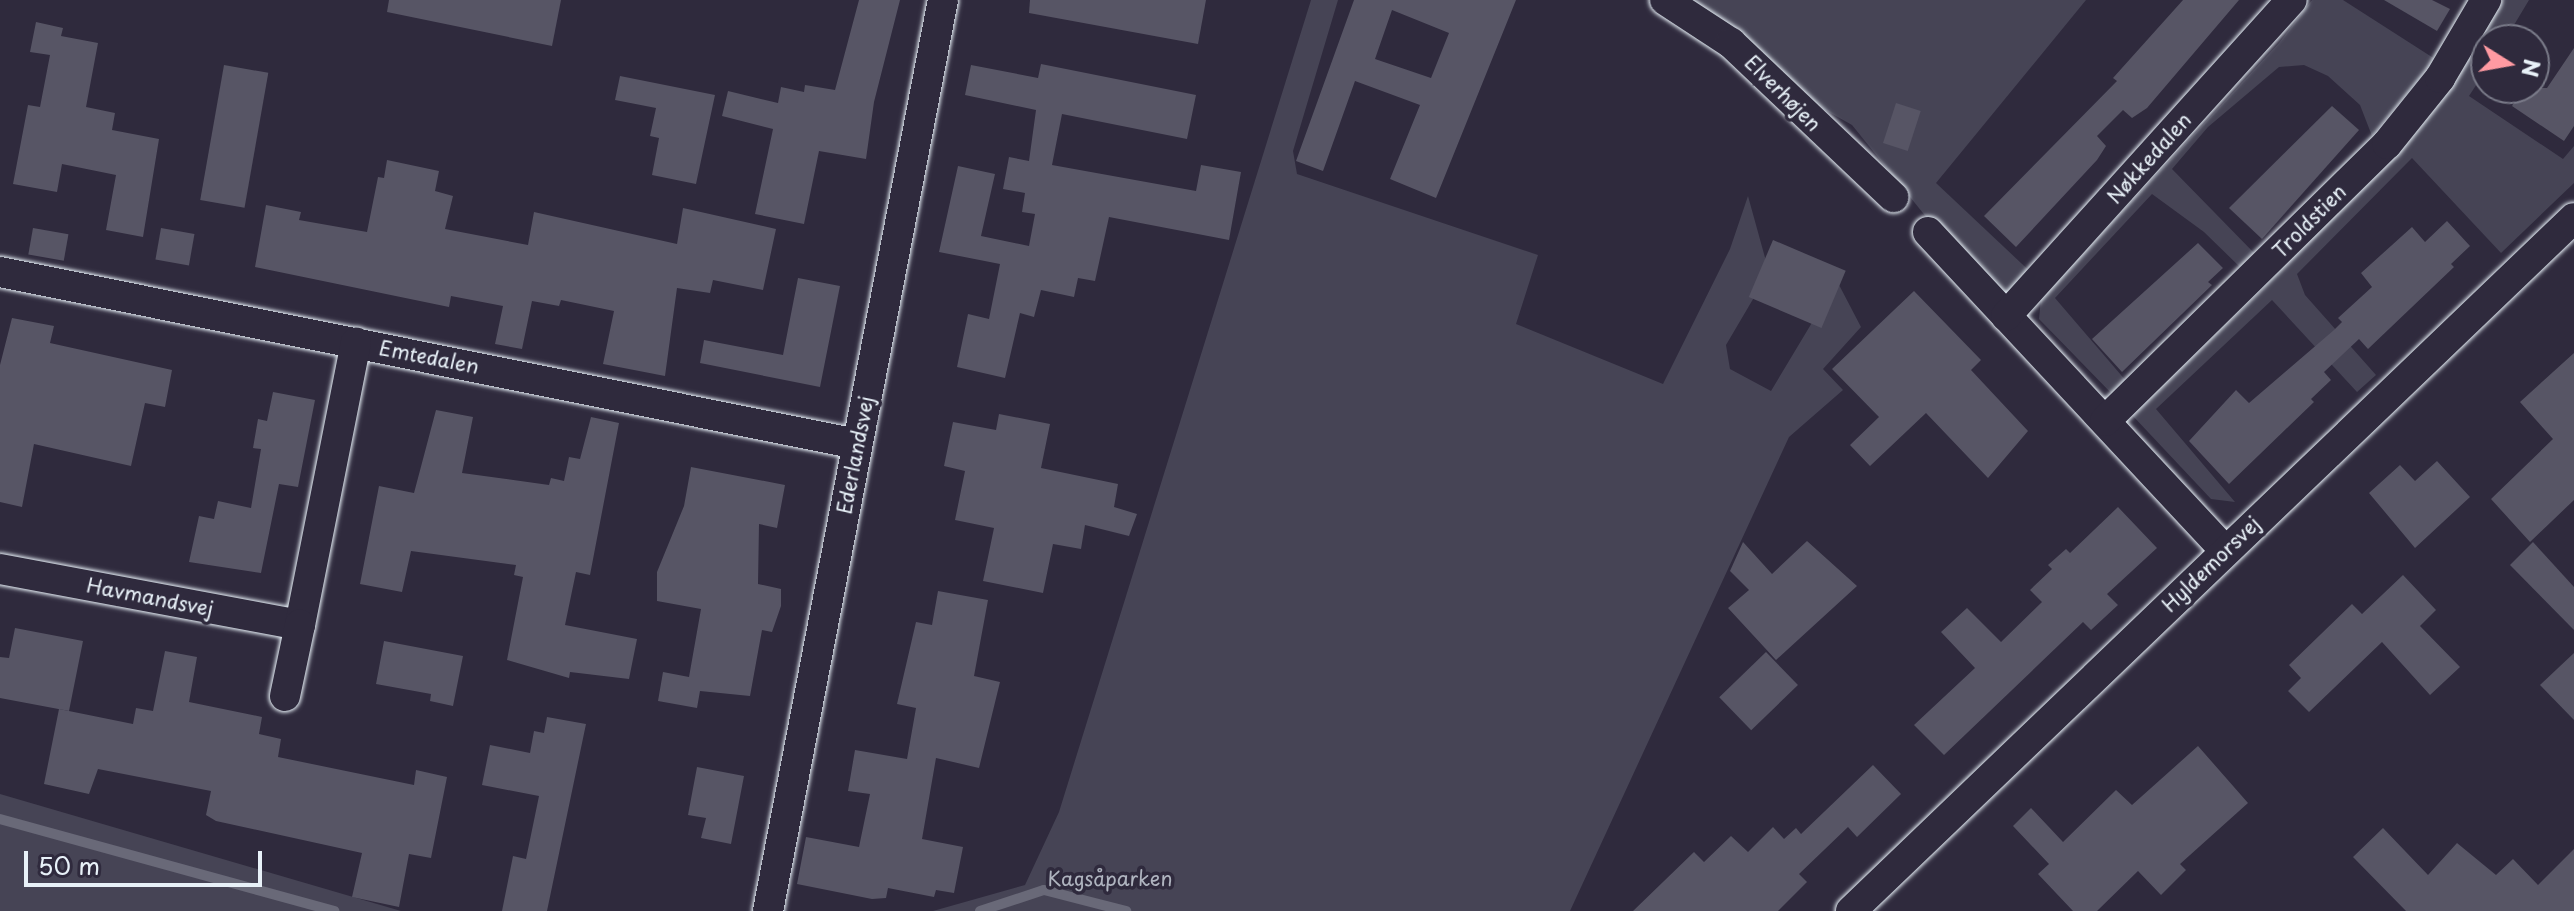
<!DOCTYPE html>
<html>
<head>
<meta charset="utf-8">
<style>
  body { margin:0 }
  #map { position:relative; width:2574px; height:911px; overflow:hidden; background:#2f2a3d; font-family:"Playpen Sans",sans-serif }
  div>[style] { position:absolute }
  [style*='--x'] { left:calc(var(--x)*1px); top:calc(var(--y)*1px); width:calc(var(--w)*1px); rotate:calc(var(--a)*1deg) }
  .green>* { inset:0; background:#464455 }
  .stream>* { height:10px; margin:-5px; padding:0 5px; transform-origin:5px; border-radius:5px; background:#696978 }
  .building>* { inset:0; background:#575565; transform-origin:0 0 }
  .roads { filter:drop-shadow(0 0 2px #e8f1f8) drop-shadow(0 0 2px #e8f1f8) }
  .minor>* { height:30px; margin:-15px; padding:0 15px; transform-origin:15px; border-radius:15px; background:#2f2a3d }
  span { translate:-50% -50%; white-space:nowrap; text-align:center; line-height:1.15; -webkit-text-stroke:7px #2f2a3d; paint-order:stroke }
  .street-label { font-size:20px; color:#e8f1f8 }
  .park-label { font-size:20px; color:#afb4bf }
  .north { position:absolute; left:2470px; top:24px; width:80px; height:80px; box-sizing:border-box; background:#2f2a3d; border:2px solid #797a88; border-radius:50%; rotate:101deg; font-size:22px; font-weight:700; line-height:32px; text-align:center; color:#e8f1f8 }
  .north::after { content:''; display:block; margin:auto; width:28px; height:36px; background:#ff9aa2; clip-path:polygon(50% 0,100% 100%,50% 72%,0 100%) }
  .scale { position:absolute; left:24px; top:851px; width:238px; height:36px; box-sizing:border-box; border:4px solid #e8f1f8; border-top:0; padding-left:10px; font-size:24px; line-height:28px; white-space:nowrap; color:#e8f1f8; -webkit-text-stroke:6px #2f2a3d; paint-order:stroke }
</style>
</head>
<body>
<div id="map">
  <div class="green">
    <div style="clip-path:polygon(1311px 0,1338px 0,1293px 151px,1297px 174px,1538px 255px,1516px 324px,1663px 384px,1730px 249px,1748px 196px,1769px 272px,1726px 345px,1730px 369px,1771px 391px,1837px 281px,1861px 327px,1823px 369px,1843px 390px,1789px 437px,1570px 911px,933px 911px,1025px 885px,1059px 812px)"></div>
    <div style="clip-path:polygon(1661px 0,2086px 0,1936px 183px,2038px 279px,2006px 316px,1852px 125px,1770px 79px)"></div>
    <div style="clip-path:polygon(2312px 0,2343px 0,2435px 59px,2372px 136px,2360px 105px,2328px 76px,2304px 65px,2279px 67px,2208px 127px,2172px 169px,2258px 257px,2244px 271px,2204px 232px,2152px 194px,2055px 298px,2127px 382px,2113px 395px,2039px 319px,2041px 299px,2279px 43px)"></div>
    <div style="clip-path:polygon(2503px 0,2529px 0,2505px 40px,2486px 40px,2486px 70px,2469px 96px,2563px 159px,2574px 146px,2574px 183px,2501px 253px,2412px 158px,2297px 274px,2305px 295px,2376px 375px,2357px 392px,2272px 300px,2156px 409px,2235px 502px,2211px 499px,2132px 415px,2261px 291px,2415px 129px,2451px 85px)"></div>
    <div style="clip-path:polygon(0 794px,401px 911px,0 911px)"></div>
  </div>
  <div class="stream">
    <div style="--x:0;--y:819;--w:347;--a:15.4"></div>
    <div style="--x:980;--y:911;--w:67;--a:-18.2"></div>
    <div style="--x:1044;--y:890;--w:85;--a:14.4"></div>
  </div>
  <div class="building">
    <div style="clip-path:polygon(389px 0,561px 0,552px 46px,387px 12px)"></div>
    <div style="clip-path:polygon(859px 0,900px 0,874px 102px,866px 159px,819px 151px,804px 224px,755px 214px,773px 129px,722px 116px,728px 91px,778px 103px,781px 87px,804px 92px,805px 85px,835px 90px)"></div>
    <div style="clip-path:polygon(1030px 0,1206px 0,1198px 44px,1029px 13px)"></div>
    <div style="clip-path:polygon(evenodd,1354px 0,1516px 0,1436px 198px,1390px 179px,1420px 105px,1355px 81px,1323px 171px,1296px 161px,1354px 0,1392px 10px,1449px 33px,1431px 78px,1375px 59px,1392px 10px)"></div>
    <div style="clip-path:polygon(2183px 0,2239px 0,2147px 108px,2132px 118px,2123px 110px,2097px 136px,2106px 146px,2097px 160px,2016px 247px,1984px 216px,2117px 81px,2113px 78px)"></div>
    <div style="clip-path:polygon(2384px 0,2432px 0,2450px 9px,2437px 31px)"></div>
    <div style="clip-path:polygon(36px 22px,63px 28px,61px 36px,98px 43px,86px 107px,115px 113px,112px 130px,159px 139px,143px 237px,106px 230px,116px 175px,62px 164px,57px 192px,13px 184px,28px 105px,40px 107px,50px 55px,30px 52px)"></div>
    <div style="clip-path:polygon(2574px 48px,2574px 126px,2564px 141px,2512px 106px,2524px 88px,2547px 88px)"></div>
    <div style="clip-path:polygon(1041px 64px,1196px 95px,1187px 139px,1062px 114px,1052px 165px,1196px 191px,1201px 165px,1241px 172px,1229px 240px,1109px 217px,1095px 281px,1078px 278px,1074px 297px,1041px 290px,1034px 317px,1020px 313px,1005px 378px,957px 367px,968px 314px,989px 319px,1000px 264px,939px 252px,958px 166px,995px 174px,981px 236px,1029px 246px,1035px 214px,1022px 212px,1025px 193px,1003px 189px,1009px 157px,1029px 161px,1036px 110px,965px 95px,971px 65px,1038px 78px)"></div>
    <div style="left:224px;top:65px;width:45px;height:137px;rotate:10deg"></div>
    <div style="clip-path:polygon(620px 76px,715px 95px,696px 184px,652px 175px,659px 138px,650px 136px,656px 108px,615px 100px)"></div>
    <div style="left:1896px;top:103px;width:26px;height:42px;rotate:18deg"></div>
    <div style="clip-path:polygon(2332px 106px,2359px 130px,2262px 239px,2229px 208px)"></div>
    <div style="clip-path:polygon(387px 160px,439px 171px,435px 191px,453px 196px,445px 229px,528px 245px,534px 212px,677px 244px,683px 208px,776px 229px,763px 290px,713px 280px,710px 293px,677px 288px,665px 376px,603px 364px,614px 311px,561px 300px,559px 306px,532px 301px,522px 349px,495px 344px,503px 306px,451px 296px,449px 307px,255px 267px,266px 205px,301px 212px,299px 220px,367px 232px,378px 177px,384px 178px)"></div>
    <div style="clip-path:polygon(2447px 221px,2470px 246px,2451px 264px,2454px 267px,2368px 349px,2359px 339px,2324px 372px,2331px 380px,2311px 399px,2314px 402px,2229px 484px,2189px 441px,2236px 390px,2249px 403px,2334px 330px,2342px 322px,2338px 318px,2372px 287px,2361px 273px,2412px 227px,2425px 242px)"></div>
    <div style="left:33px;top:228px;width:36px;height:27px;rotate:10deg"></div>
    <div style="left:161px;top:228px;width:34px;height:32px;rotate:10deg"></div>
    <div style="left:1773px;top:240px;width:79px;height:62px;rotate:23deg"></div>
    <div style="clip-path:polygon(2198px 243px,2223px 268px,2208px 282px,2212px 285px,2122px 372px,2092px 339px)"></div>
    <div style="clip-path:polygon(798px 278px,840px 286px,820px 387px,700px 363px,704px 340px,783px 355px)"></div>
    <div style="clip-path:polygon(1914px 291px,1981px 360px,1971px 370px,2028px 431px,1988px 478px,1926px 413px,1870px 466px,1850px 445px,1879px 417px,1832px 369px)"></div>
    <div style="clip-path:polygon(12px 318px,54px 326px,50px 343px,172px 370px,165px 407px,145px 403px,131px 466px,34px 444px,22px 507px,0 502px,0 365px)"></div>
    <div style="clip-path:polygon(2574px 353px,2574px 500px,2530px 542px,2491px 499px,2553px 439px,2520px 402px)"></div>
    <div style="clip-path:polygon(273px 392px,315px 400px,298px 487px,279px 484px,261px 573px,189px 562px,199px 516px,214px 519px,218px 501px,251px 508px,261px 449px,253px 448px,258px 419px,267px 421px)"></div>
    <div style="clip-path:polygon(436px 410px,473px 417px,462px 473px,549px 485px,551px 478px,564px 481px,569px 457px,580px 459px,591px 417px,619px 423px,590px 575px,576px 572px,565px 625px,637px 639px,629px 679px,570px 672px,569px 678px,507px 660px,523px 577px,514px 575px,516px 565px,411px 551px,402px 592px,360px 584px,379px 486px,414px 493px)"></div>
    <div style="clip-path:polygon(999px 414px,1050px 424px,1041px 468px,1118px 484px,1114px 507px,1137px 514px,1129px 536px,1085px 525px,1081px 549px,1053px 544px,1043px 593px,983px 581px,994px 528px,955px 520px,965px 471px,944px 466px,953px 422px,996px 430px)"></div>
    <div style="clip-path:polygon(2437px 461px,2470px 497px,2415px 548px,2369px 493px,2400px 465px,2415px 481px)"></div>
    <div style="clip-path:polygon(691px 467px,785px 485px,777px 528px,759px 524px,758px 584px,781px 589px,781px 606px,772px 632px,762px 630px,750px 696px,700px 691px,697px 708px,658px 701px,663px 672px,689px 677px,701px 609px,657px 601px,657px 572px,684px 506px)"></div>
    <div style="clip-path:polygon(2118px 507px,2157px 548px,2107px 594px,2118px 605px,2091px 630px,2083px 622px,1944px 755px,1914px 725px,1975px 668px,1941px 632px,1967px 608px,2001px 642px,2042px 602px,2030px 590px,2052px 569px,2048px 565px,2066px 549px,2070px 553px)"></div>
    <div style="clip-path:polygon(1807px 541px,1857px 586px,1776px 660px,1728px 608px,1749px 590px,1730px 571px,1743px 542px,1772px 574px)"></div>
    <div style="clip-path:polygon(2533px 542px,2574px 587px,2574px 630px,2510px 565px)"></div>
    <div style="clip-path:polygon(2403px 575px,2436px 610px,2420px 626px,2460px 667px,2430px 695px,2382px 642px,2309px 712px,2288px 691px,2301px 678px,2289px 665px,2352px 604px,2362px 614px)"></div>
    <div style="clip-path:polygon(938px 591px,988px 600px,974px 676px,1000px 682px,979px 768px,936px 758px,922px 839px,963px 847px,954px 893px,936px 890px,934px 897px,888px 888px,886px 898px,872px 899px,797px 884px,806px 837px,859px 847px,870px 794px,848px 791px,855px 750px,907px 759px,916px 708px,897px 704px,916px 622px,932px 625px)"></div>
    <div style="clip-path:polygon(15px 628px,83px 641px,69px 711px,0 698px,0 657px,9px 658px)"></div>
    <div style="clip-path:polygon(384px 641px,463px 656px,453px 706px,430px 701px,431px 694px,376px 684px)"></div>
    <div style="clip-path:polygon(165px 651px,197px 657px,189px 702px,262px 717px,259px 734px,281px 739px,278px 757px,414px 785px,416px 770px,447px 777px,431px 858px,409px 854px,399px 907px,352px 897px,362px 853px,216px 821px,206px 815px,211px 791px,98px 769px,89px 794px,44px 784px,59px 709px,133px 724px,136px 708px,153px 711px)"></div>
    <div style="left:1766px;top:652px;width:46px;height:65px;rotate:46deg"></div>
    <div style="clip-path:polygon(2574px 653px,2574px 720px,2540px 685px)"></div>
    <div style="clip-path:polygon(547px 717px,586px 724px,547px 911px,502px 911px,513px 856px,526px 859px,539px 796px,482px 785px,490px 745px,530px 753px,534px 731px,544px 733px)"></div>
    <div style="clip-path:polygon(2198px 746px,2248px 803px,2180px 864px,2186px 870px,2161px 895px,2138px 871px,2097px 911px,2073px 911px,2038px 874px,2049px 864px,2013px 826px,2031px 808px,2063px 842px,2116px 790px,2132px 805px)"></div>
    <div style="clip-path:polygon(1873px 765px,1901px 794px,1857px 837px,1848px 827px,1799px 874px,1807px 882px,1778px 911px,1633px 911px,1694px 852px,1704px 862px,1731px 836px,1748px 852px,1773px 827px,1784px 839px,1796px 828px,1801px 834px)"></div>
    <div style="clip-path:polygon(697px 767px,744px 776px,731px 844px,701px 838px,706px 818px,688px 815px)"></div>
    <div style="clip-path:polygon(2383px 828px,2428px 875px,2457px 843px,2496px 875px,2513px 859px,2538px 885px,2574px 849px,2574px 911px,2406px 911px,2353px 857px)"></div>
  </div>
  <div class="roads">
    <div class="minor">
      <div style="--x:1665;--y:0;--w:79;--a:33.1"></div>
      <div style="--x:1731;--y:43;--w:224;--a:43.5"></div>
      <div style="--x:1928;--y:232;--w:435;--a:47"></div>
      <div style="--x:0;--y:272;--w:874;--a:11.35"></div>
      <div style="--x:2006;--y:316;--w:426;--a:-47.9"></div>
      <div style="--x:2105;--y:421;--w:395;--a:-44.5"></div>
      <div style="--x:2387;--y:144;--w:85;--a:-51.2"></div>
      <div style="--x:2440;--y:78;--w:91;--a:-59.5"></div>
      <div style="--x:0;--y:569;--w:305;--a:10.6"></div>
      <div style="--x:300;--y:625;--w:288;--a:-78.8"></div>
      <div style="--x:285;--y:696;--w:73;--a:-78.1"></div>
      <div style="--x:768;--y:911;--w:928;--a:-79.13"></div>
      <div style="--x:1851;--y:911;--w:1001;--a:-43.79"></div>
    </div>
  </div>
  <div class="street-label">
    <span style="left:1783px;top:93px;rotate:45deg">Elverhøjen</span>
    <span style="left:2149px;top:158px;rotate:-48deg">Nøkkedalen</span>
    <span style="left:2309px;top:221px;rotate:-45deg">Troldstien</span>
    <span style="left:429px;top:357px;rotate:11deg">Emtedalen</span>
    <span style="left:855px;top:455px;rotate:-79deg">Ederlandsvej</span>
    <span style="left:2211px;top:564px;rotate:-44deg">Hyldemorsvej</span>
    <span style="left:150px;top:597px;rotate:11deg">Havmandsvej</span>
  </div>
  <div class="park-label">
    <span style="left:1110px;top:878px">Kagsåparken</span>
  </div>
  <div class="north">N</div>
  <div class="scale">50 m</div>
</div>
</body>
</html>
